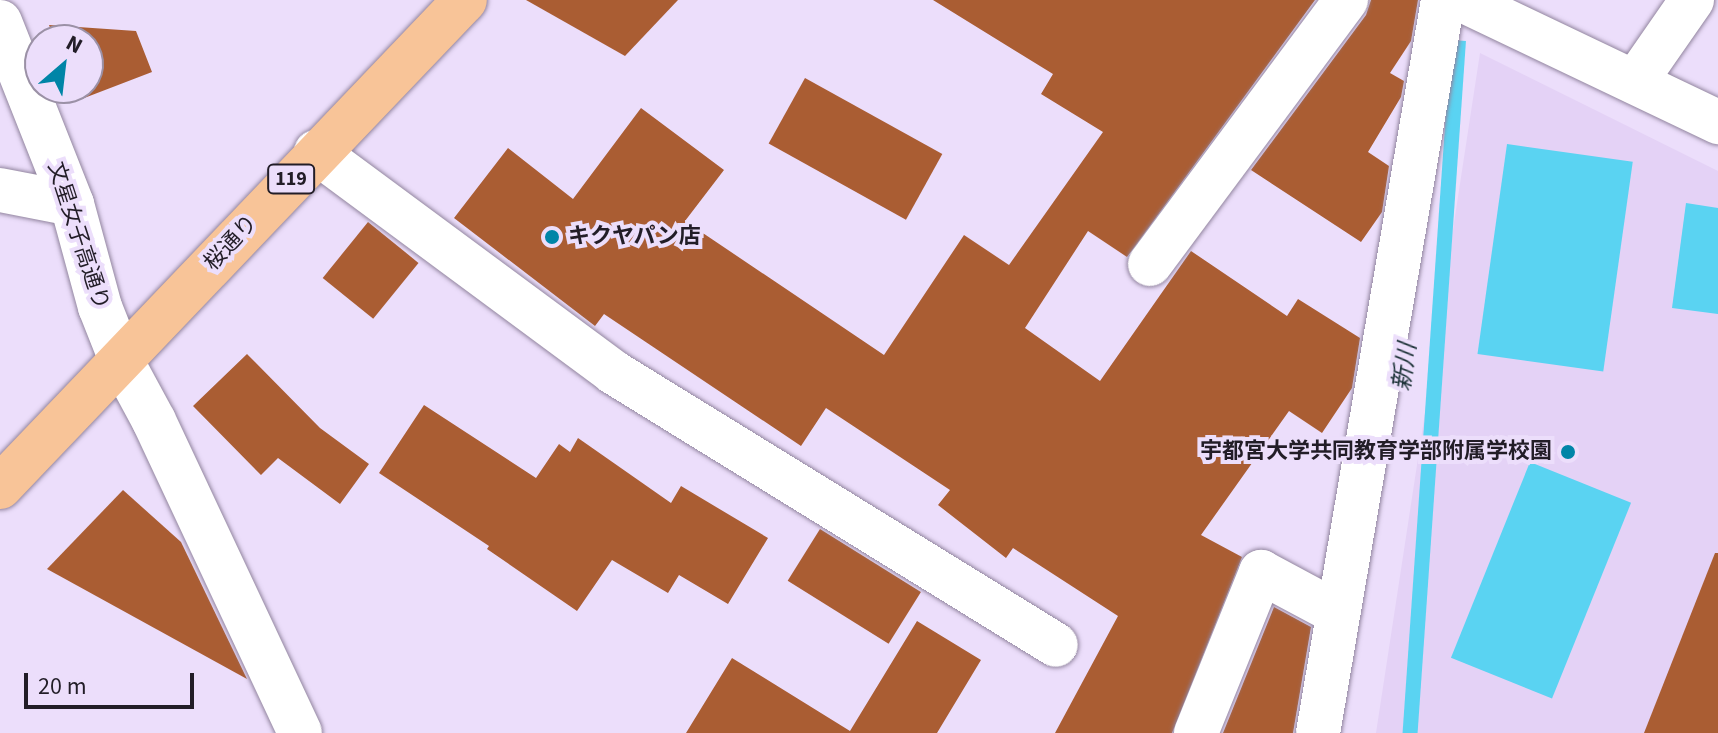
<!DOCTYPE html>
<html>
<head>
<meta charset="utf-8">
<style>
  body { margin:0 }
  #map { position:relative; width:1718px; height:733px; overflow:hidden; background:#ecdefb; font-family:"Source Sans 3","Noto Sans JP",sans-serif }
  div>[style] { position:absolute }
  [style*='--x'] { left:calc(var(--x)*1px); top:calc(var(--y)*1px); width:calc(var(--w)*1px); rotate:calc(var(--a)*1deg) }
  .built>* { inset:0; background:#e4d2f6 }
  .water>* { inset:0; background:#5ad3f2; transform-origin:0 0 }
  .building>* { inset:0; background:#aa5d33; transform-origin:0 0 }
  .roads { filter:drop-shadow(0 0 2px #92859f) drop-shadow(0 0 2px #92859f) }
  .minor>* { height:44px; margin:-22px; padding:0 22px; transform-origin:22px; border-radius:22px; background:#fff }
  .tertiary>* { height:44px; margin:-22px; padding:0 22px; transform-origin:22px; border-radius:22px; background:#fff }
  .trunk>* { height:44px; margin:-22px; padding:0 22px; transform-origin:22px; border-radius:22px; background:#f8c498 }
  .dots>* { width:22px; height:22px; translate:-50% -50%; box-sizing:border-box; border:4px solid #ecdefb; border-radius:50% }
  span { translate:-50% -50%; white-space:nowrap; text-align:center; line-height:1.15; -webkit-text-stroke:8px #ecdefb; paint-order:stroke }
  .shield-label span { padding:2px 6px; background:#ecdefb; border:2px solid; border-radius:6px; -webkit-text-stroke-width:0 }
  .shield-label { font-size:20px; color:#221d27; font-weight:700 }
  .street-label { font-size:22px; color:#221d27 }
  .poi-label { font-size:22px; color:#221d27; font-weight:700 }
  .left { translate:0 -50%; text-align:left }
  .right { translate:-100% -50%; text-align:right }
  .water-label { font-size:24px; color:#1e3339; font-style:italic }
  .north { position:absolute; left:24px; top:24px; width:80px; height:80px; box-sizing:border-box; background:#ecdefb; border:2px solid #9b91a6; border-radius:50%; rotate:28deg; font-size:22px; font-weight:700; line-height:32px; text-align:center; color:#221d27 }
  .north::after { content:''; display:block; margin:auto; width:28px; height:36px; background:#0085a7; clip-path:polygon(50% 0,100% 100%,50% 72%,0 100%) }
  .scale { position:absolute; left:24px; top:673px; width:170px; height:36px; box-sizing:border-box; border:4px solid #221d27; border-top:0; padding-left:10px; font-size:24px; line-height:28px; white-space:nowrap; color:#221d27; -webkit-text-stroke:6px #ecdefb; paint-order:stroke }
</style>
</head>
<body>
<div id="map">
  <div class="built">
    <div style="clip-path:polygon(1480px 53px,1718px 171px,1718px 733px,1376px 733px)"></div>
  </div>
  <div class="water">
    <div style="left:1451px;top:40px;width:15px;height:701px;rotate:4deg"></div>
    <div style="left:1507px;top:144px;width:127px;height:212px;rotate:8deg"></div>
    <div style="clip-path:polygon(1686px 203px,1718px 208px,1718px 314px,1672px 308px)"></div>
    <div style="left:1530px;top:462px;width:109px;height:211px;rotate:22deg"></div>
  </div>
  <div class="building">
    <div style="clip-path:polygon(526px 0,678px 0,625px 56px)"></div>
    <div style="clip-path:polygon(933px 0,1315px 0,1127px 257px,1088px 231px,1025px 328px,1100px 381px,1191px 251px,1287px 316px,1298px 299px,1360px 338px,1352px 388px,1322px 433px,1289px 411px,1201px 535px,1242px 557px,1172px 733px,1055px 733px,1118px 616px,1013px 548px,1006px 558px,938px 505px,950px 490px,826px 408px,801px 446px,604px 314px,595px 326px,454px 218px,508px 148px,573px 199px,641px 108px,724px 170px,685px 221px,884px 355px,964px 235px,1009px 265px,1103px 132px,1041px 94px,1053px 74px)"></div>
    <div style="clip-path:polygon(1371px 0,1418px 0,1411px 41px,1390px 73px,1404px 81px,1401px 97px,1368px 152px,1389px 166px,1382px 212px,1361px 242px,1251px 170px,1366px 15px)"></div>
    <div style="clip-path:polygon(49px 25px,136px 31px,152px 72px,79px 100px,74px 88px,88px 88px,88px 40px,55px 40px)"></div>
    <div style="left:805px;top:78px;width:157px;height:75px;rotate:29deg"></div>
    <div style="left:368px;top:222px;width:65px;height:72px;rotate:39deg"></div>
    <div style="clip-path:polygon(247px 354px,320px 428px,369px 464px,340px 504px,278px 458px,261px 475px,193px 406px)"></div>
    <div style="clip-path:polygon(424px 405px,536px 478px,559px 444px,570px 452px,578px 438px,671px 503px,681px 486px,768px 538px,728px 604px,679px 575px,668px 593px,612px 560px,577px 611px,487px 549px,489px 546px,379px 473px)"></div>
    <div style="clip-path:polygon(123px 490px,181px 542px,247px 679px,47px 569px)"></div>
    <div style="left:820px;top:529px;width:119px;height:61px;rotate:32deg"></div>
    <div style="clip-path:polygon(1715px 553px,1718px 553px,1718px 733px,1644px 733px)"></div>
    <div style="clip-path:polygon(1274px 607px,1311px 627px,1293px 733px,1223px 733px)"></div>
    <div style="clip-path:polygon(917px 621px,981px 660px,937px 733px,686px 733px,732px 658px,850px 731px)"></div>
  </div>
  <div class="roads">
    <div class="minor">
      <div style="--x:1462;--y:0;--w:284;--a:25.5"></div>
      <div style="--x:1635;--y:82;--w:100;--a:-55.2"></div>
      <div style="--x:316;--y:152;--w:370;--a:36.5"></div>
      <div style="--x:613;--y:372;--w:520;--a:31.64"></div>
      <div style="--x:0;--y:190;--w:73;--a:11"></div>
      <div style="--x:1150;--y:264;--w:329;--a:-53.4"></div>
      <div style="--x:121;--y:360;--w:69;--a:61.6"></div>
      <div style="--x:154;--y:421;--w:344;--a:64.9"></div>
      <div style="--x:1196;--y:733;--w:174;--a:-68"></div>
      <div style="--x:1261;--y:572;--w:85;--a:28.1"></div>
      <div style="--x:1318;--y:733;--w:744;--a:-80.32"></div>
    </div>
    <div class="tertiary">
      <div style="--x:0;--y:22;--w:196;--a:68.4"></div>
      <div style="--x:72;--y:204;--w:107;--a:74.8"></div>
      <div style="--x:100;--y:307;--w:57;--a:68.4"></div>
    </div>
    <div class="trunk">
      <div style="--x:0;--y:487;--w:673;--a:-46.32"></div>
    </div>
  </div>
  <div class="dots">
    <div style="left:552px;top:237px;background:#0085a7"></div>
    <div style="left:1568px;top:452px;background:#0085a7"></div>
  </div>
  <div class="shield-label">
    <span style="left:291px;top:179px">119</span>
  </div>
  <div class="street-label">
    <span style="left:78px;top:236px;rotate:72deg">文星女子高通り</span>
    <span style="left:231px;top:243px;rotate:-47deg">桜通り</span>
  </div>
  <div class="poi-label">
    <span class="left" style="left:568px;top:237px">キクヤパン店</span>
    <span class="right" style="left:1552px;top:452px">宇都宮大学共同教育学部附属学校園</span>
  </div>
  <div class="water-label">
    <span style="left:1405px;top:367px;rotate:-82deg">新川</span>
  </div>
  <div class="north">N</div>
  <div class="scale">20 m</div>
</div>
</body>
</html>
